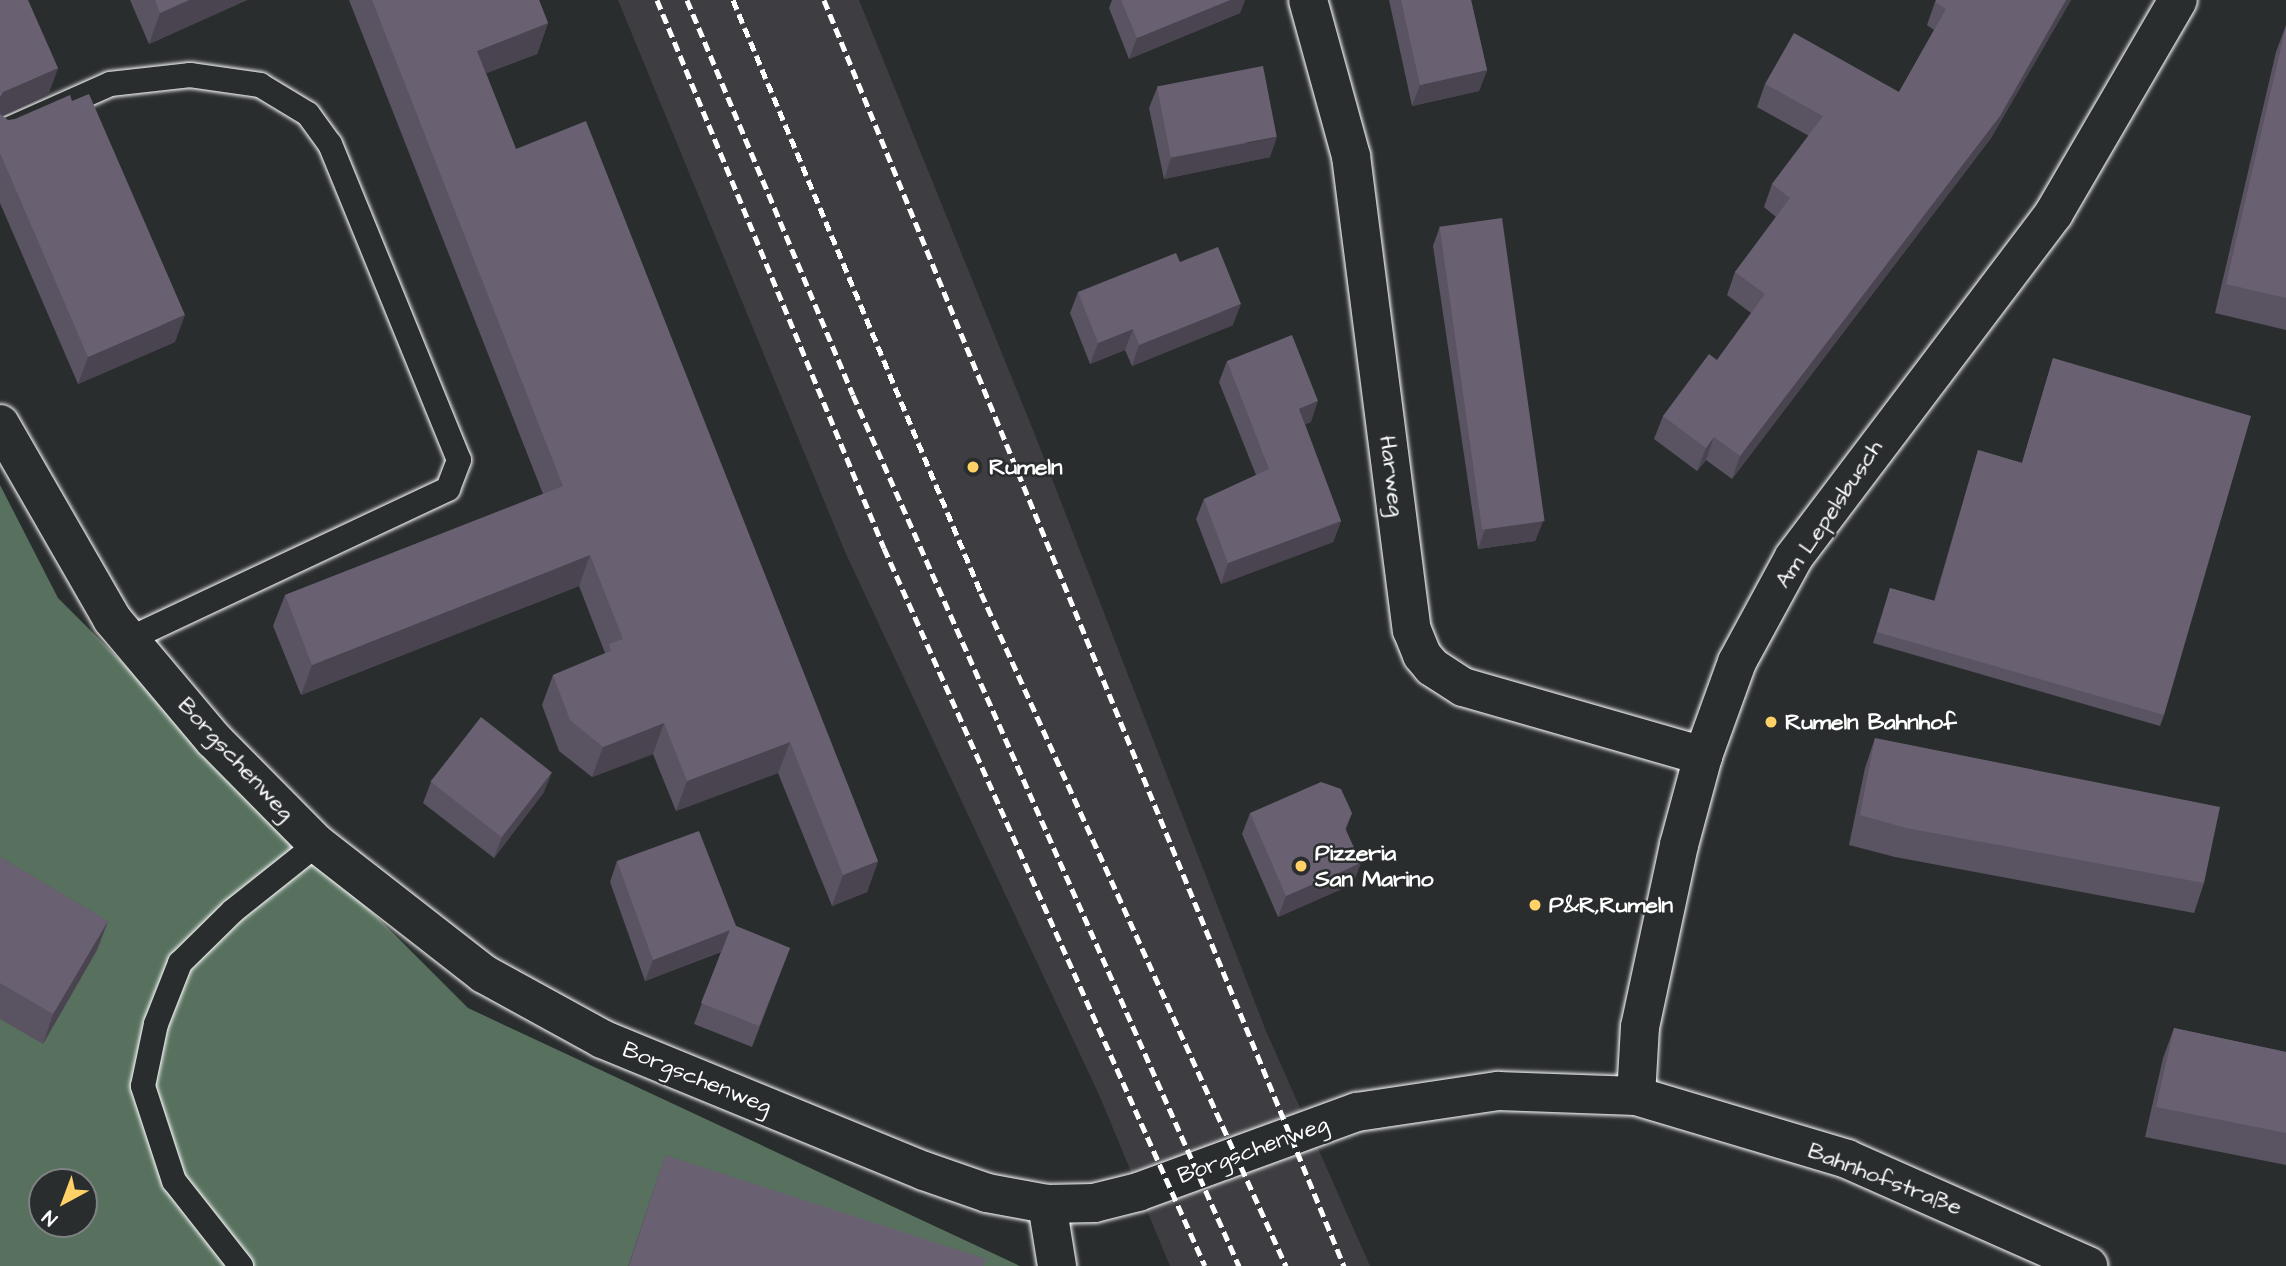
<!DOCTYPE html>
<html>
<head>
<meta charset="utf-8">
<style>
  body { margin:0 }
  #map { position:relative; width:2286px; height:1266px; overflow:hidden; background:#2a2d2e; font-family:"Architects Daughter",sans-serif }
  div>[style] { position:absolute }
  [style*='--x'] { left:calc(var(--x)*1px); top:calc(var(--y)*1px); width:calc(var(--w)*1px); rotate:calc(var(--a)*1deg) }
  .built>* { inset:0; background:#3d3d42 }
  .green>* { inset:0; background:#58715e }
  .roads { filter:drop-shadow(0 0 2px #fff) drop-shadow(0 0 2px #fff) }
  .lane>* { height:24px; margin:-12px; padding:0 12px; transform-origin:12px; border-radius:12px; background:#2a2d2e }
  .street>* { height:38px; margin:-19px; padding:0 19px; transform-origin:19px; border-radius:19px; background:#2a2d2e }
  .secondary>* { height:38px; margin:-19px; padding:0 19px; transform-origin:19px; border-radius:19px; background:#2a2d2e }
  .rail>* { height:5px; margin-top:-2.5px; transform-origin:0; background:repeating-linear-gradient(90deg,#fff 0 10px,transparent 0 15px) }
  .wall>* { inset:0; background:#5a5362 }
  .shaded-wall>* { inset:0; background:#4a4450 }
  .building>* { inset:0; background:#696172; transform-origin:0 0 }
  .dots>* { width:19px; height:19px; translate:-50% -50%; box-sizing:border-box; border:4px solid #2a2d2e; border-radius:50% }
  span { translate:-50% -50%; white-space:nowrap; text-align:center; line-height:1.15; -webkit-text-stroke:5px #2a2d2e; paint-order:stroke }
  .poi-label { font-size:23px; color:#fff; font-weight:700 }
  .left { translate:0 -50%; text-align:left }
  .street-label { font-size:23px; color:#fff }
  .north { position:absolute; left:28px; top:1168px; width:70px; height:70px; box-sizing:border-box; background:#2a2d2e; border:2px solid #7f8182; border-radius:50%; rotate:221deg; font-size:19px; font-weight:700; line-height:28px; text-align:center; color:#fff }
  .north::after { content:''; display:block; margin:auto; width:24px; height:32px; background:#ffd166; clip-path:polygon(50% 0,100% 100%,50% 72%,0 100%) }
</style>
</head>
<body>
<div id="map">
  <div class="built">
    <div style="clip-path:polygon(618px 0,859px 0,1037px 440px,1266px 1031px,1370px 1266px,1170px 1266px,1100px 1097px,846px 554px)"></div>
  </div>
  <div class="green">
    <div style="clip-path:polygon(evenodd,0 485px,58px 598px,468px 1008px,1020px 1266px,0 1266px,0 485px,42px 1182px,84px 1182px,84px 1224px,42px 1224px,42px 1182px)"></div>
  </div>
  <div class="roads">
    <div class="lane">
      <div style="--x:0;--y:133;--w:120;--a:-24"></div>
      <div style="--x:110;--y:84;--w:81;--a:-6.4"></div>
      <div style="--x:190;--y:75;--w:71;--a:8.1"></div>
      <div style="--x:260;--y:85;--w:56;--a:31.1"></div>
      <div style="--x:308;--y:114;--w:37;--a:54"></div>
      <div style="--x:330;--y:144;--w:341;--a:67.8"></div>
      <div style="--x:459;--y:460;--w:31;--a:111"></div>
      <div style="--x:448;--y:489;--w:353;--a:154.8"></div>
      <div style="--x:241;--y:1266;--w:108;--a:-128.2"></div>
      <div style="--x:174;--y:1181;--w:100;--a:-108.1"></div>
      <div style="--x:143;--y:1086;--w:63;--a:-78.2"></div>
      <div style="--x:156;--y:1024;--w:66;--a:-68.5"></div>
      <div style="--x:180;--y:963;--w:74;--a:-44.5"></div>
      <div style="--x:233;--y:911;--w:107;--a:-38.6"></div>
    </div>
    <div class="street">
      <div style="--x:1308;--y:0;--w:162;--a:74.6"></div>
      <div style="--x:1351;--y:156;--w:478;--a:82.7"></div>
      <div style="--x:1412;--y:630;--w:27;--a:68"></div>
      <div style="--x:1422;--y:655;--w:16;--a:50"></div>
      <div style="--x:1432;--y:667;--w:37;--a:33"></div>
      <div style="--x:1463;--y:687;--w:250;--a:16"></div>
      <div style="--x:1636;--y:1096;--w:69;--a:-86.7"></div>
      <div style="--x:1640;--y:1027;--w:186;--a:-77.9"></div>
      <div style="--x:1679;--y:845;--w:92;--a:-74.9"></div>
      <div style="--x:1703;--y:756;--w:100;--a:-70.1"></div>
      <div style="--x:1737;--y:662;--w:119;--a:-61.5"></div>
      <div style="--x:1794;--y:557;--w:431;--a:-52.9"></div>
      <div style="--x:2054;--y:213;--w:246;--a:-59.8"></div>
      <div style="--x:1047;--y:1204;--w:63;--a:80.8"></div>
    </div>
    <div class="secondary">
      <div style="--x:0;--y:424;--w:225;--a:60.1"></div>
      <div style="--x:112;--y:619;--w:158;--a:49.9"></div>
      <div style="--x:214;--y:740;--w:146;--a:45.3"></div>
      <div style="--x:317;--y:844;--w:212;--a:37.9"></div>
      <div style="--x:484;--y:974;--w:135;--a:28.8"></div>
      <div style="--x:602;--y:1039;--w:348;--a:22.3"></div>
      <div style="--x:924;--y:1171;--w:67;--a:19.2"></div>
      <div style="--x:987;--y:1193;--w:61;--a:10.4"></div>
      <div style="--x:1047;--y:1204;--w:47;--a:-1.2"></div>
      <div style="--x:1094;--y:1203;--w:45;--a:-14"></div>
      <div style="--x:1138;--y:1192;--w:233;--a:-20.1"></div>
      <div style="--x:1357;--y:1112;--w:143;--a:-8.5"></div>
      <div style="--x:1498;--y:1091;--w:138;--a:2.1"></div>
      <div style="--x:1636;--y:1096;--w:220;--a:16.6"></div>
      <div style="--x:1847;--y:1159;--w:264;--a:23.9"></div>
    </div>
  </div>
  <div class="rail">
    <div style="--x:657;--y:0;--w:593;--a:67.5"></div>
    <div style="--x:884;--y:548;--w:786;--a:65.91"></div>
    <div style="--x:687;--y:0;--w:428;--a:67.2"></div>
    <div style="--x:853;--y:395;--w:953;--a:66.1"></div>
    <div style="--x:733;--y:0;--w:643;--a:67.3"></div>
    <div style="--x:981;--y:593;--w:739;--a:65.62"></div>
    <div style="--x:824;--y:0;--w:1369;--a:67.67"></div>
  </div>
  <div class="wall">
    <div style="clip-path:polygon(0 0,58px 68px,48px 95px,2px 116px,175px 342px,78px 384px,0 203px)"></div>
    <div style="clip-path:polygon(130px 0,247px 0,149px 44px)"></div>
    <div style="clip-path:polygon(349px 0,539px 0,548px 23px,537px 54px,486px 73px,516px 149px,878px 861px,867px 892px,832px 906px,778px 773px,676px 811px,653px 754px,592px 777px,559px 751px,542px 705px,553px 675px,605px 653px,579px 586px,301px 695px,273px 626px,285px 595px,543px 494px)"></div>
    <div style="clip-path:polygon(1112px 0,1245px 0,1240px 13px,1129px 59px,1109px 8px)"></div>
    <div style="clip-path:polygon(1389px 0,1471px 0,1487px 70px,1479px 91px,1412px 106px)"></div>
    <div style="clip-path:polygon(2071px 0,1991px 138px,1732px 479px,1706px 460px,1697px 471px,1654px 439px,1663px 416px,1717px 360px,1751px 313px,1727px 295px,1735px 272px,1776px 217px,1764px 207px,1772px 184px,1809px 136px,1757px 107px,1765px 84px,1899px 92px,1934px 30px,1927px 25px,1935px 2px)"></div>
    <div style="clip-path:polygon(2286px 25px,2286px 330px,2215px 313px,2276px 52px)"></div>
    <div style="clip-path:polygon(1157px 88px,1270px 157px,1164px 179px,1149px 108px)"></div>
    <div style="clip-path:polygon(1440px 226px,1543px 521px,1535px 541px,1478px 549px,1433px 246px)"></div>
    <div style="clip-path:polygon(1180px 262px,1233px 325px,1132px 366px,1125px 350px,1090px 364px,1070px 313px,1078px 292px)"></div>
    <div style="clip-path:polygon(2053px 358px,2164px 715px,2160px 726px,1873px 643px,1890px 588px,1934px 601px,1978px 450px,2022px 463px)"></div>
    <div style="clip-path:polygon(1227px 361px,1311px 422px,1305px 424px,1341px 521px,1333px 542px,1221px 584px,1196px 519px,1204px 499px,1256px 475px,1219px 382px)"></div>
    <div style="clip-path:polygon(1875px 738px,2204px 883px,2194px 913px,1895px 857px,1849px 845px,1865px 768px)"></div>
    <div style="clip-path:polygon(431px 782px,544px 792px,494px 858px,423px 803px)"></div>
    <div style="clip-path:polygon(1250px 813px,1352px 813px,1346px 829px,1353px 884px,1278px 917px,1242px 834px)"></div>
    <div style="clip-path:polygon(0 857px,108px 921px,97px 950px,43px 1044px,0 1019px)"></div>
    <div style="clip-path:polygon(617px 861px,736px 926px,790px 948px,752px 1047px,694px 1024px,721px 952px,645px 981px,610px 882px)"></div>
    <div style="clip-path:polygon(2174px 1028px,2286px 1052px,2286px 1165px,2145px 1137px,2163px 1058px)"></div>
    <div style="clip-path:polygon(665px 1155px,983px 1266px,628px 1266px)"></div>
  </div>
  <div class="shaded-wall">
    <div style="clip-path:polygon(189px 0,247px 0,149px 44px,160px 13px)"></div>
    <div style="clip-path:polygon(1230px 0,1245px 0,1240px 13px,1129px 59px,1137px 38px)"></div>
    <div style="clip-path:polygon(2066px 0,2071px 0,1991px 138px,1732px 479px,1740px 456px)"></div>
    <div style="clip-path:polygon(548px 23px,537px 54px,466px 81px,477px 51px)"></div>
    <div style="clip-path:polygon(58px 68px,48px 95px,0 117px,0 97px,3px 92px)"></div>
    <div style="clip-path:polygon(1487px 70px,1479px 91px,1412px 106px,1420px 85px)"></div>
    <div style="clip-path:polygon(1277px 137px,1270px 157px,1164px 179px,1171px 158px)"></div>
    <div style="clip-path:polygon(1241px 304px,1233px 325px,1132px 366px,1139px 345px)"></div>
    <div style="clip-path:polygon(185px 315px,175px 342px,78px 384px,88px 357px)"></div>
    <div style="clip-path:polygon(1133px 329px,1125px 350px,1090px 364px,1098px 343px)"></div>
    <div style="clip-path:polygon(1318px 401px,1311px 422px,1291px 430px,1299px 409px)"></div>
    <div style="clip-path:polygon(1714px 437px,1706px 460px,1697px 471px,1706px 448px)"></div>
    <div style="clip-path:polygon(1341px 521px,1333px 542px,1221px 584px,1228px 563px)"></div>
    <div style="clip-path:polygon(1543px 521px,1535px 541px,1478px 549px,1485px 529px)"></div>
    <div style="clip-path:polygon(590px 555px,579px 586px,301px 695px,312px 665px)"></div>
    <div style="clip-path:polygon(664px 723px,653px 754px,592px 777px,603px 747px)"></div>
    <div style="clip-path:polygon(790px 742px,778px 773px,676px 811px,687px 781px)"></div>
    <div style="clip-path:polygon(552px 772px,544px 792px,494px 858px,502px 837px)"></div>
    <div style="clip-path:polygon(878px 861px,867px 892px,832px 906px,843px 875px)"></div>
    <div style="clip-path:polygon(1361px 863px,1353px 884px,1278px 917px,1286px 896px)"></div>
    <div style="clip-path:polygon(108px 921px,97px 950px,43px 1044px,53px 1014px)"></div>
    <div style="clip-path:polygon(730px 930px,722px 951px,645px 981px,653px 960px)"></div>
  </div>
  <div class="building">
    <div style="clip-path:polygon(0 0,28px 0,58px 68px,3px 92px,0 97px)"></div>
    <div style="clip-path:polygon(155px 0,189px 0,160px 13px)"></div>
    <div style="clip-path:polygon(372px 0,539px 0,548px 23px,477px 51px,516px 149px,586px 121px,878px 861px,843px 875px,790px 742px,687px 781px,664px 723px,603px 747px,570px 720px,553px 675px,611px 651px,609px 644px,623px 639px,590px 555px,312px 665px,285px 595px,563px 486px)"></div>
    <div style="clip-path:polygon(1121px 0,1230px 0,1137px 38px)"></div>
    <div style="clip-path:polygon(1401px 0,1471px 0,1487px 70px,1420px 85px)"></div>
    <div style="clip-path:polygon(1936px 0,2066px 0,2000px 116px,1740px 456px,1714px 437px,1706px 448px,1663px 416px,1709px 354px,1717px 360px,1765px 294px,1735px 272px,1790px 198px,1772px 184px,1823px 116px,1765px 84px,1794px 33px,1899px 92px,1946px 9px,1935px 2px)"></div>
    <div style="clip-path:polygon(2286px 26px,2286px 298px,2226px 284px)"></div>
    <div style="left:1263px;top:66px;width:72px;height:108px;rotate:79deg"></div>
    <div style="clip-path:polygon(89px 94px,185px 315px,88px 357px,0 153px,0 114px,8px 120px,15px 119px,70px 95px,72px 101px)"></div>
    <div style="left:1502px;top:218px;width:306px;height:63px;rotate:82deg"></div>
    <div style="clip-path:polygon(1218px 247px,1241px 304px,1139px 345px,1133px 329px,1098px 343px,1078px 292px,1176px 253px,1180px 262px)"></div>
    <div style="clip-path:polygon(1292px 335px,1318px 401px,1299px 409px,1341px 521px,1228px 563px,1204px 499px,1269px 469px,1227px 361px)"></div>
    <div style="clip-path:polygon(2053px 358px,2251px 416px,2164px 715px,1877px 632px,1890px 588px,1935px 601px,1978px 450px,2022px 463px)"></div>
    <div style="left:481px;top:717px;width:90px;height:82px;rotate:38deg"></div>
    <div style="clip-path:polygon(1875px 738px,2220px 807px,2204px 883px,1906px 828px,1860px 815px)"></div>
    <div style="clip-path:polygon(1321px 782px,1341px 789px,1352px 813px,1345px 828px,1361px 863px,1286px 896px,1250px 813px)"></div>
    <div style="clip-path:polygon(699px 831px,736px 926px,790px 948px,759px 1026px,701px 1003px,730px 930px,653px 960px,617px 861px)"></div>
    <div style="clip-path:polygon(0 857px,108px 921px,53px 1014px,0 983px)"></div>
    <div style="clip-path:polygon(2174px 1028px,2286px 1052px,2286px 1133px,2156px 1107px)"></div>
    <div style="clip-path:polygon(665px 1155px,986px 1259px,983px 1266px,629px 1266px)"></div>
  </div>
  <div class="dots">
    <div style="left:973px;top:467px;background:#ffd166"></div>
    <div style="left:1771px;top:722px;background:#ffd166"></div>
    <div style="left:1301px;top:866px;background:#ffd166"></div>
    <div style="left:1535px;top:905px;background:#ffd166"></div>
  </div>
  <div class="poi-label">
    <span class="left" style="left:989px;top:467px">Rumeln</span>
    <span class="left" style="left:1785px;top:722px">Rumeln Bahnhof</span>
    <span class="left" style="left:1315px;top:866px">Pizzeria<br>San Marino</span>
    <span class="left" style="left:1549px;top:905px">P&amp;R,Rumeln</span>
  </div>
  <div class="street-label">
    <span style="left:1392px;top:476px;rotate:83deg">Harweg</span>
    <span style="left:1829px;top:514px;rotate:-56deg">Am Lepelsbusch</span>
    <span style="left:236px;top:759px;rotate:47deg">Borgschenweg</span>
    <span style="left:697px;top:1078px;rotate:22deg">Borgschenweg</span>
    <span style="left:1253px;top:1150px;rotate:-20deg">Borgschenweg</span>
    <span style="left:1885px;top:1179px;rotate:21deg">Bahnhofstraße</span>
  </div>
  <div class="north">N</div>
</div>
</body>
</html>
